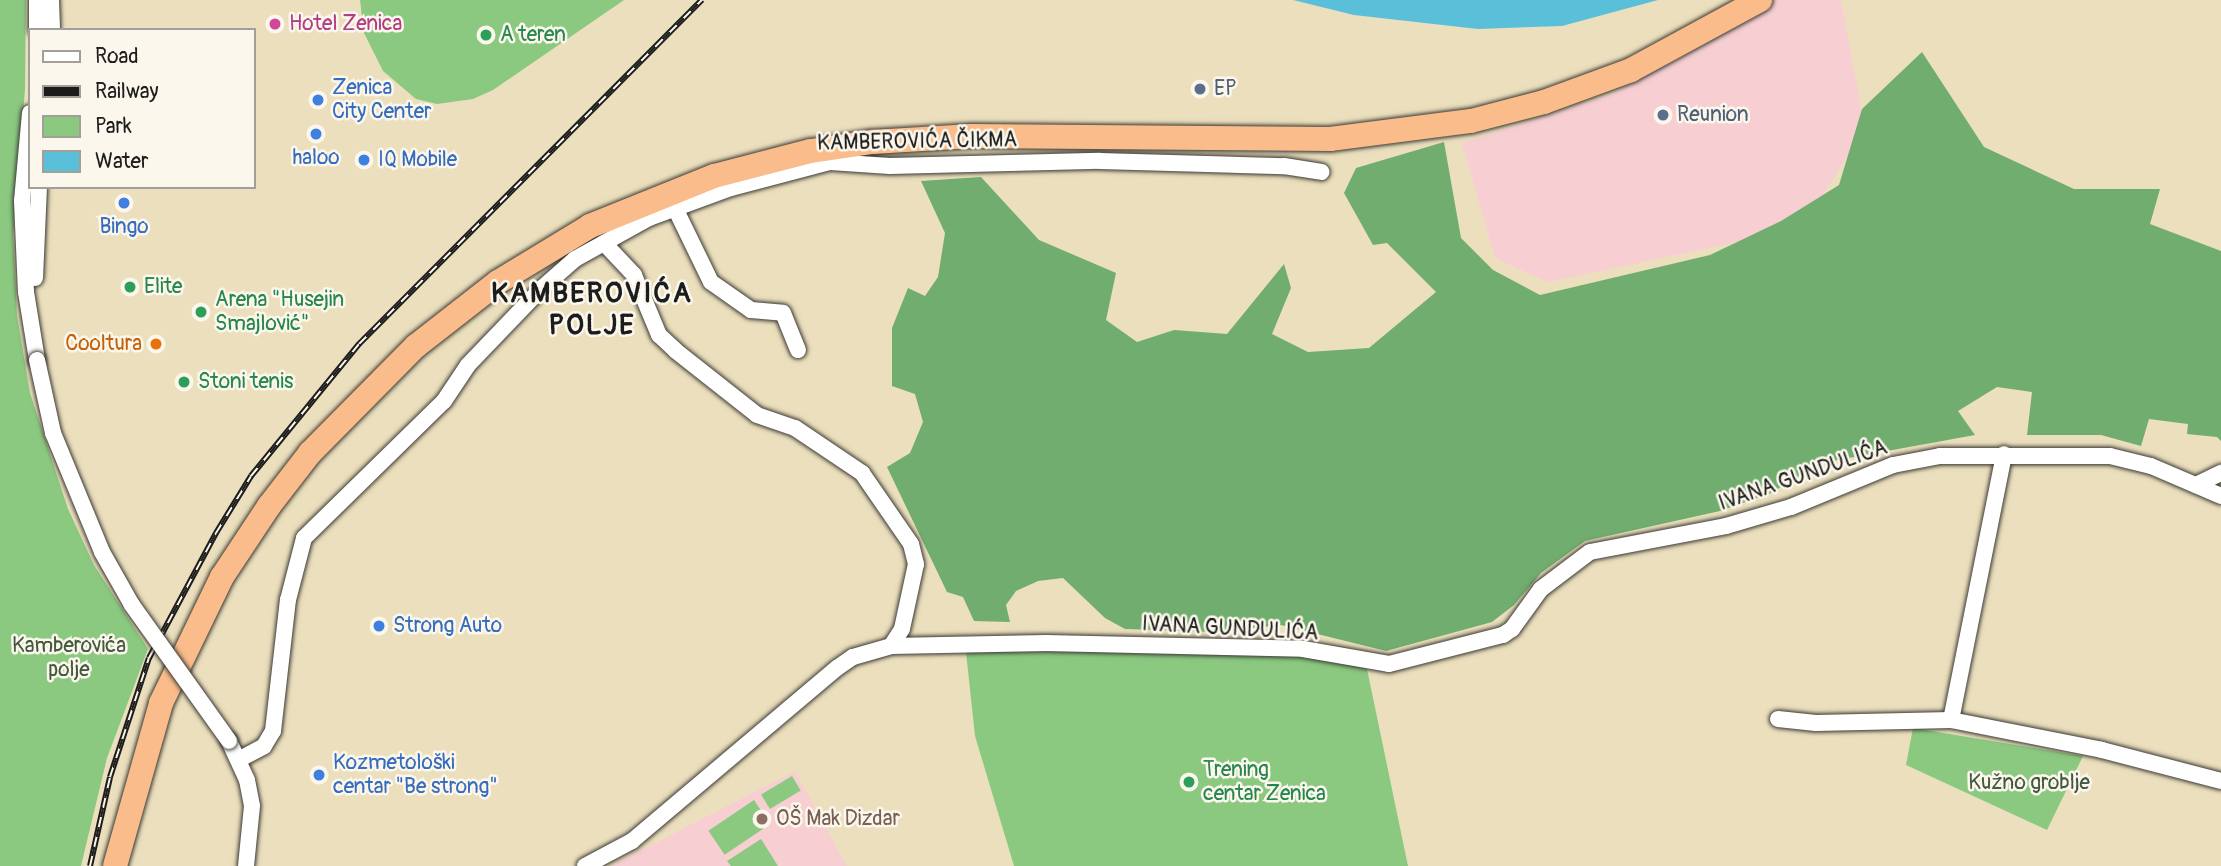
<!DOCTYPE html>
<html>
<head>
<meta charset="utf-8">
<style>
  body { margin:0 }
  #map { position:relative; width:2221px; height:866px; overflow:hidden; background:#ebdfbd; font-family:Pangolin,sans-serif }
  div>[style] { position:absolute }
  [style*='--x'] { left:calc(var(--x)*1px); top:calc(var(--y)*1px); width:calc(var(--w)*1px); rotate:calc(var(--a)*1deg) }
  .built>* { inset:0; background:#f7cfd2 }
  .green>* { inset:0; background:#8bc980; transform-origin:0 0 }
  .forest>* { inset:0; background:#70ad6e }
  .water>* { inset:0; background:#5abfd8 }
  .roads { filter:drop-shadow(0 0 2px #3b3934) drop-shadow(0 0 2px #3b3934) }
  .minor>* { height:16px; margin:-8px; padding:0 8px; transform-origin:8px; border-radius:8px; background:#fff }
  .highway>* { height:24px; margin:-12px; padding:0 12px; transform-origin:12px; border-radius:12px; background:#f9bc8a }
  .rail>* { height:6px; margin-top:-3px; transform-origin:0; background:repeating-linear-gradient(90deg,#fbf7ec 0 10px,#1c1c1c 0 20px); box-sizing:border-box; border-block:2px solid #1c1c1c }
  .bridges { filter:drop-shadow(0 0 2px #3b3934) drop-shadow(0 0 2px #3b3934) }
  .minor-bridge>* { height:16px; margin:-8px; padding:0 8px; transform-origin:8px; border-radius:8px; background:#fff }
  .dots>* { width:19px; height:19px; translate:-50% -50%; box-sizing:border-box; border:4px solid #fbf7ec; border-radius:50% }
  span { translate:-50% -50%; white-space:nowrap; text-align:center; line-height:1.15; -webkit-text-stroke:5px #fbf7ec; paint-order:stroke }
  .hotel-label { font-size:21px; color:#b23c85 }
  .left { translate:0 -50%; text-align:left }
  .leisure-label { font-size:21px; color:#27864d }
  .shop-label { font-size:21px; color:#366cbe }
  .service-label { font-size:21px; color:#4e5e75 }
  .street-label { font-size:21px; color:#1c1c1c }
  .food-label { font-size:21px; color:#c56008 }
  .right { translate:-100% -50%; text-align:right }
  .park-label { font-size:21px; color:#43593f }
  .education-label { font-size:21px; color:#785e54 }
  .district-label { font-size:28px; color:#1c1c1c; font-weight:700; letter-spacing:2px }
  .legend { position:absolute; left:28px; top:28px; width:228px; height:161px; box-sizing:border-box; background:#fbf7ec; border:2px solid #a29f99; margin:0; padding:9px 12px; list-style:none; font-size:21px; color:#1c1c1c }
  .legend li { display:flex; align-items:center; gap:14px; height:35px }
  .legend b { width:35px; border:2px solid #a29f99 }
</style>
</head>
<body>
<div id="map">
  <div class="built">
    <div style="clip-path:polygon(1774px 0,1841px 0,1865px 129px,1823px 195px,1752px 239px,1548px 282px,1495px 258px,1462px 143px,1610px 95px)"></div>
    <div style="clip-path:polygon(795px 771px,847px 866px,611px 866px)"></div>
  </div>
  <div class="green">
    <div style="clip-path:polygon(0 0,26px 0,25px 89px,13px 235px,17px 315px,30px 393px,68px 509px,94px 565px,148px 649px,107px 758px,81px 866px,0 866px)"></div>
    <div style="clip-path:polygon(360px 0,624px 0,493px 90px,473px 99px,437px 104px,416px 99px,383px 71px,364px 33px)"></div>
    <div style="clip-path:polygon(966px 652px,1301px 652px,1367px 669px,1408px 866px,1014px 866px,975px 736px)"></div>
    <div style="clip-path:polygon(1913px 728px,2083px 756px,2047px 830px,1906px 765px)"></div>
    <div style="left:792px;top:776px;width:17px;height:36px;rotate:59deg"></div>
    <div style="left:754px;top:800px;width:29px;height:55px;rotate:56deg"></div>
    <div style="clip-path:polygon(761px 839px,778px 866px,731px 866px,727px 861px)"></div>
  </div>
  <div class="forest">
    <div style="clip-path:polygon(1922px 52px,1984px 147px,2074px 189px,2160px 189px,2150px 224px,2221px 251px,2221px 441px,2217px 437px,2187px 434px,2188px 424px,2149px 419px,2141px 446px,2101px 435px,2027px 435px,2032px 392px,1997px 387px,1958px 411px,1975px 435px,1821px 463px,1771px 493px,1720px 511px,1585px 541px,1541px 573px,1514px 605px,1492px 622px,1386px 651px,1281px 625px,1212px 632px,1125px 629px,1105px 618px,1063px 578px,1038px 581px,1016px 591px,1006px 605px,1010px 622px,974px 621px,963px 597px,947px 592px,887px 467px,910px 453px,923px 422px,915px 394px,892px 386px,892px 328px,908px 288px,925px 296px,938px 277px,945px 233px,921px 181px,981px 177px,1039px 240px,1116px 273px,1106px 320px,1137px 342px,1174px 330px,1227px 334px,1284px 264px,1291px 288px,1272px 334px,1308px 352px,1369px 348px,1436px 292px,1387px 243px,1373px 245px,1344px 193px,1356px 168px,1444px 142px,1461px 238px,1493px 270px,1540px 295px,1710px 255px,1781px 221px,1839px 185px,1862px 109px)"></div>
  </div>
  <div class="water">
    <div style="clip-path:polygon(1293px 0,1658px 0,1562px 26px,1478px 29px,1354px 15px)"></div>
  </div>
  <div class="roads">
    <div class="minor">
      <div style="--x:51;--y:0;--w:30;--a:88"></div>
      <div style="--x:37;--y:30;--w:30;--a:-90"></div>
      <div style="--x:30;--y:113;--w:88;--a:95.2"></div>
      <div style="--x:22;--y:201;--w:91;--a:87.5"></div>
      <div style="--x:26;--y:292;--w:69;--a:80.8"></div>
      <div style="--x:675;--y:208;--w:82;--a:64.1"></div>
      <div style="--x:711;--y:282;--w:49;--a:35"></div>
      <div style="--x:751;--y:310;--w:32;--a:5"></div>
      <div style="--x:783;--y:313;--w:40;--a:68"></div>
      <div style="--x:604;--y:243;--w:44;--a:46.8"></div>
      <div style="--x:634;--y:275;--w:65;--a:67.4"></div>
      <div style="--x:659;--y:335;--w:23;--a:43"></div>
      <div style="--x:676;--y:351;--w:103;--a:38.3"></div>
      <div style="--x:757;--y:415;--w:40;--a:18.9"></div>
      <div style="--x:795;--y:428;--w:81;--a:33.9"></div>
      <div style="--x:862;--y:473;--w:86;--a:55.4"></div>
      <div style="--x:911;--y:544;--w:21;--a:76"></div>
      <div style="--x:916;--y:564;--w:66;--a:102.2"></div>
      <div style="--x:902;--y:629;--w:20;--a:123"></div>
      <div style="--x:35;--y:278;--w:91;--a:-87.5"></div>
      <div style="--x:2196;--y:485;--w:28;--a:-26"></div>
      <div style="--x:1778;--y:719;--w:38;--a:6"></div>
      <div style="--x:1816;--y:723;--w:135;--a:-1.3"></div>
      <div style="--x:1951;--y:720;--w:154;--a:11.2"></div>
      <div style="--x:2102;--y:750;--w:123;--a:14.6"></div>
      <div style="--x:1951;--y:720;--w:271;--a:-78.7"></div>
      <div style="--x:229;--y:741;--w:43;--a:65.2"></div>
      <div style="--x:247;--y:780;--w:26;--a:79"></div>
      <div style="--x:252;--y:806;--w:60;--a:95.7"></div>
      <div style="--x:240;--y:759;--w:27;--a:-28"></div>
      <div style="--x:264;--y:746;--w:17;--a:-59"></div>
      <div style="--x:273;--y:731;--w:132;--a:-83.5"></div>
      <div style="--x:288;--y:600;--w:64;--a:-75.5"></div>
      <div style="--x:304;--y:538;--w:196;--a:-44.4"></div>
      <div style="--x:444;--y:401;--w:43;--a:-56.3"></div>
      <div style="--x:468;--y:365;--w:105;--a:-46.2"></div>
      <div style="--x:541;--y:289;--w:45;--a:-41.4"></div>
      <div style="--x:575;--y:259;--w:85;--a:-29"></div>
      <div style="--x:649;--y:218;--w:87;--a:-20.1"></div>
      <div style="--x:731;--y:188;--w:102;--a:-14.7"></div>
      <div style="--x:830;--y:162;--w:60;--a:3.8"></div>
      <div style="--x:890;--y:166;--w:210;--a:-1.4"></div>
      <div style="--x:1100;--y:161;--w:184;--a:1.6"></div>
      <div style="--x:1284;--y:166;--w:38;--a:9"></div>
      <div style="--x:585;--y:866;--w:53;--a:-28"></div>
      <div style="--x:632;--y:841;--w:268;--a:-40.2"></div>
      <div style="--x:837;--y:668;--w:19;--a:-35"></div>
      <div style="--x:853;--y:657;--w:40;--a:-16"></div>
      <div style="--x:891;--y:646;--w:155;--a:-1.1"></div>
      <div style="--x:1046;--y:643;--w:257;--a:1.3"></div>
      <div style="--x:1303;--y:649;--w:87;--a:9.9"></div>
      <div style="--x:1389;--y:664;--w:118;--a:-14.3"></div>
      <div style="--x:1503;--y:635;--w:11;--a:-34"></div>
      <div style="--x:1512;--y:629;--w:49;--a:-54.1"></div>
      <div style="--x:1541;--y:589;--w:61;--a:-37.1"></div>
      <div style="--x:1590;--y:552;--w:138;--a:-10.8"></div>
      <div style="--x:1726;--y:526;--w:68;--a:-16.3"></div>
      <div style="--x:1791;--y:507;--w:110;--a:-22.4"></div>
      <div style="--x:1893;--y:465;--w:48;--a:-10.8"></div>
      <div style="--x:1940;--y:456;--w:170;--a:0"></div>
      <div style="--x:2110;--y:456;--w:42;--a:13.7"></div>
      <div style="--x:2151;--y:466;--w:76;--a:23.2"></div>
    </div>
    <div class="highway">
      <div style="--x:115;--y:866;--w:169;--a:-74.2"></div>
      <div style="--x:161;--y:703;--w:140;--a:-64.2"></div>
      <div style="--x:222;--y:577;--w:85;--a:-56.5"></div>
      <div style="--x:269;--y:506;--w:67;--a:-52.3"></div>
      <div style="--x:310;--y:453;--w:151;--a:-45.3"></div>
      <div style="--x:416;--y:346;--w:104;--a:-38"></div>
      <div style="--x:498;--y:282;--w:108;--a:-31.3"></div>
      <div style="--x:590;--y:226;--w:134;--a:-22"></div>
      <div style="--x:714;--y:176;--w:100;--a:-14.5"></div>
      <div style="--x:811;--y:151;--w:62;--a:-8.4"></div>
      <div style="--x:872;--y:142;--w:100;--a:-3.4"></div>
      <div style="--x:972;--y:136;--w:358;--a:0.5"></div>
      <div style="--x:1330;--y:139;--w:142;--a:-7.3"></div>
      <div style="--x:1471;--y:121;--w:75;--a:-14.6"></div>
      <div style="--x:1544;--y:102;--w:93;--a:-20.2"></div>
      <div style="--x:1631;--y:70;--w:147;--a:-28.5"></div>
    </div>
  </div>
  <div class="rail">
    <div style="--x:90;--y:866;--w:91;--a:-77.3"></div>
    <div style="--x:110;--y:777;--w:125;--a:-71.9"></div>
    <div style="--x:149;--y:658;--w:142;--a:-61.8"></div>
    <div style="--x:216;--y:533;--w:67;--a:-58.4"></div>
    <div style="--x:251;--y:476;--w:171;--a:-50.7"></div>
    <div style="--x:359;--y:344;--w:486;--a:-45.1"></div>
  </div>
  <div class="bridges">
    <div class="minor-bridge">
      <div style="--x:37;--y:360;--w:75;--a:77.6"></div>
      <div style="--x:53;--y:433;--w:129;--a:67.6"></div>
      <div style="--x:102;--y:552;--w:61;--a:60.5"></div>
      <div style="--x:132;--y:605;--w:167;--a:54.5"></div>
    </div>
  </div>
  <div class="dots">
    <div style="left:275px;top:24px;background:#d1479c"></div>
    <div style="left:486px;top:35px;background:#2e9e5b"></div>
    <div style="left:1200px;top:89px;background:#5c6f8a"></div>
    <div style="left:318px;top:100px;background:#3f7fe0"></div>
    <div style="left:1663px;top:115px;background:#5c6f8a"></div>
    <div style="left:316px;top:134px;background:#3f7fe0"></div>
    <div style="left:364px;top:160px;background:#3f7fe0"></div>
    <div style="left:124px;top:203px;background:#3f7fe0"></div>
    <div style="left:130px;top:287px;background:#2e9e5b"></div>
    <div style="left:201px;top:312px;background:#2e9e5b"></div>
    <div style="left:156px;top:344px;background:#e8710a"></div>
    <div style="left:184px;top:382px;background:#2e9e5b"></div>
    <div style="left:379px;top:626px;background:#3f7fe0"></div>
    <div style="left:319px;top:775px;background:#3f7fe0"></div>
    <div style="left:1189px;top:782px;background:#2e9e5b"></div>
    <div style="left:762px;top:819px;background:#8d6e63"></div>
  </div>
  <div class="hotel-label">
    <span class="left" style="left:289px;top:24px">Hotel Zenica</span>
  </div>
  <div class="leisure-label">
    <span class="left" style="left:500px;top:35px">A teren</span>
    <span class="left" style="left:144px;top:287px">Elite</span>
    <span class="left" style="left:215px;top:312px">Arena "Husejin<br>Smajlović"</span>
    <span class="left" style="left:198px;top:382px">Stoni tenis</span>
    <span class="left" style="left:1203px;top:782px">Trening<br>centar Zenica</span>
  </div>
  <div class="shop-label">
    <span class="left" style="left:332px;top:100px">Zenica<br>City Center</span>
    <span style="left:316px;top:158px">haloo</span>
    <span class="left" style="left:378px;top:160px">IQ Mobile</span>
    <span style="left:124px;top:227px">Bingo</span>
    <span class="left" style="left:393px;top:626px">Strong Auto</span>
    <span class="left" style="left:333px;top:775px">Kozmetološki<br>centar "Be strong"</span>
  </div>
  <div class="service-label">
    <span class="left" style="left:1214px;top:89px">EP</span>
    <span class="left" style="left:1677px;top:115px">Reunion</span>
  </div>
  <div class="street-label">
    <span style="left:917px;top:142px;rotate:-1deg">KAMBEROVIĆA ČIKMA</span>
    <span style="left:1803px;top:476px;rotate:-19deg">IVANA GUNDULIĆA</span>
    <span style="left:1230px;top:629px;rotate:3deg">IVANA GUNDULIĆA</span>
  </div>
  <div class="food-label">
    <span class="right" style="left:142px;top:344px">Cooltura</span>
  </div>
  <div class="park-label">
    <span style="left:69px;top:658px">Kamberovića<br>polje</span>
    <span style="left:2029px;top:783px">Kužno groblje</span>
  </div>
  <div class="education-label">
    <span class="left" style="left:776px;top:819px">OŠ Mak Dizdar</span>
  </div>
  <div class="district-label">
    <span style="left:592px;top:310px">KAMBEROVIĆA<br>POLJE</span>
  </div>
  <ul class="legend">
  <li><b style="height:9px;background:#fff"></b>Road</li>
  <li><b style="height:9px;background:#1c1c1c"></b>Railway</li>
  <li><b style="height:19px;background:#8bc980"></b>Park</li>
  <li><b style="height:19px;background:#5abfd8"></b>Water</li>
  </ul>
</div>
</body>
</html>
